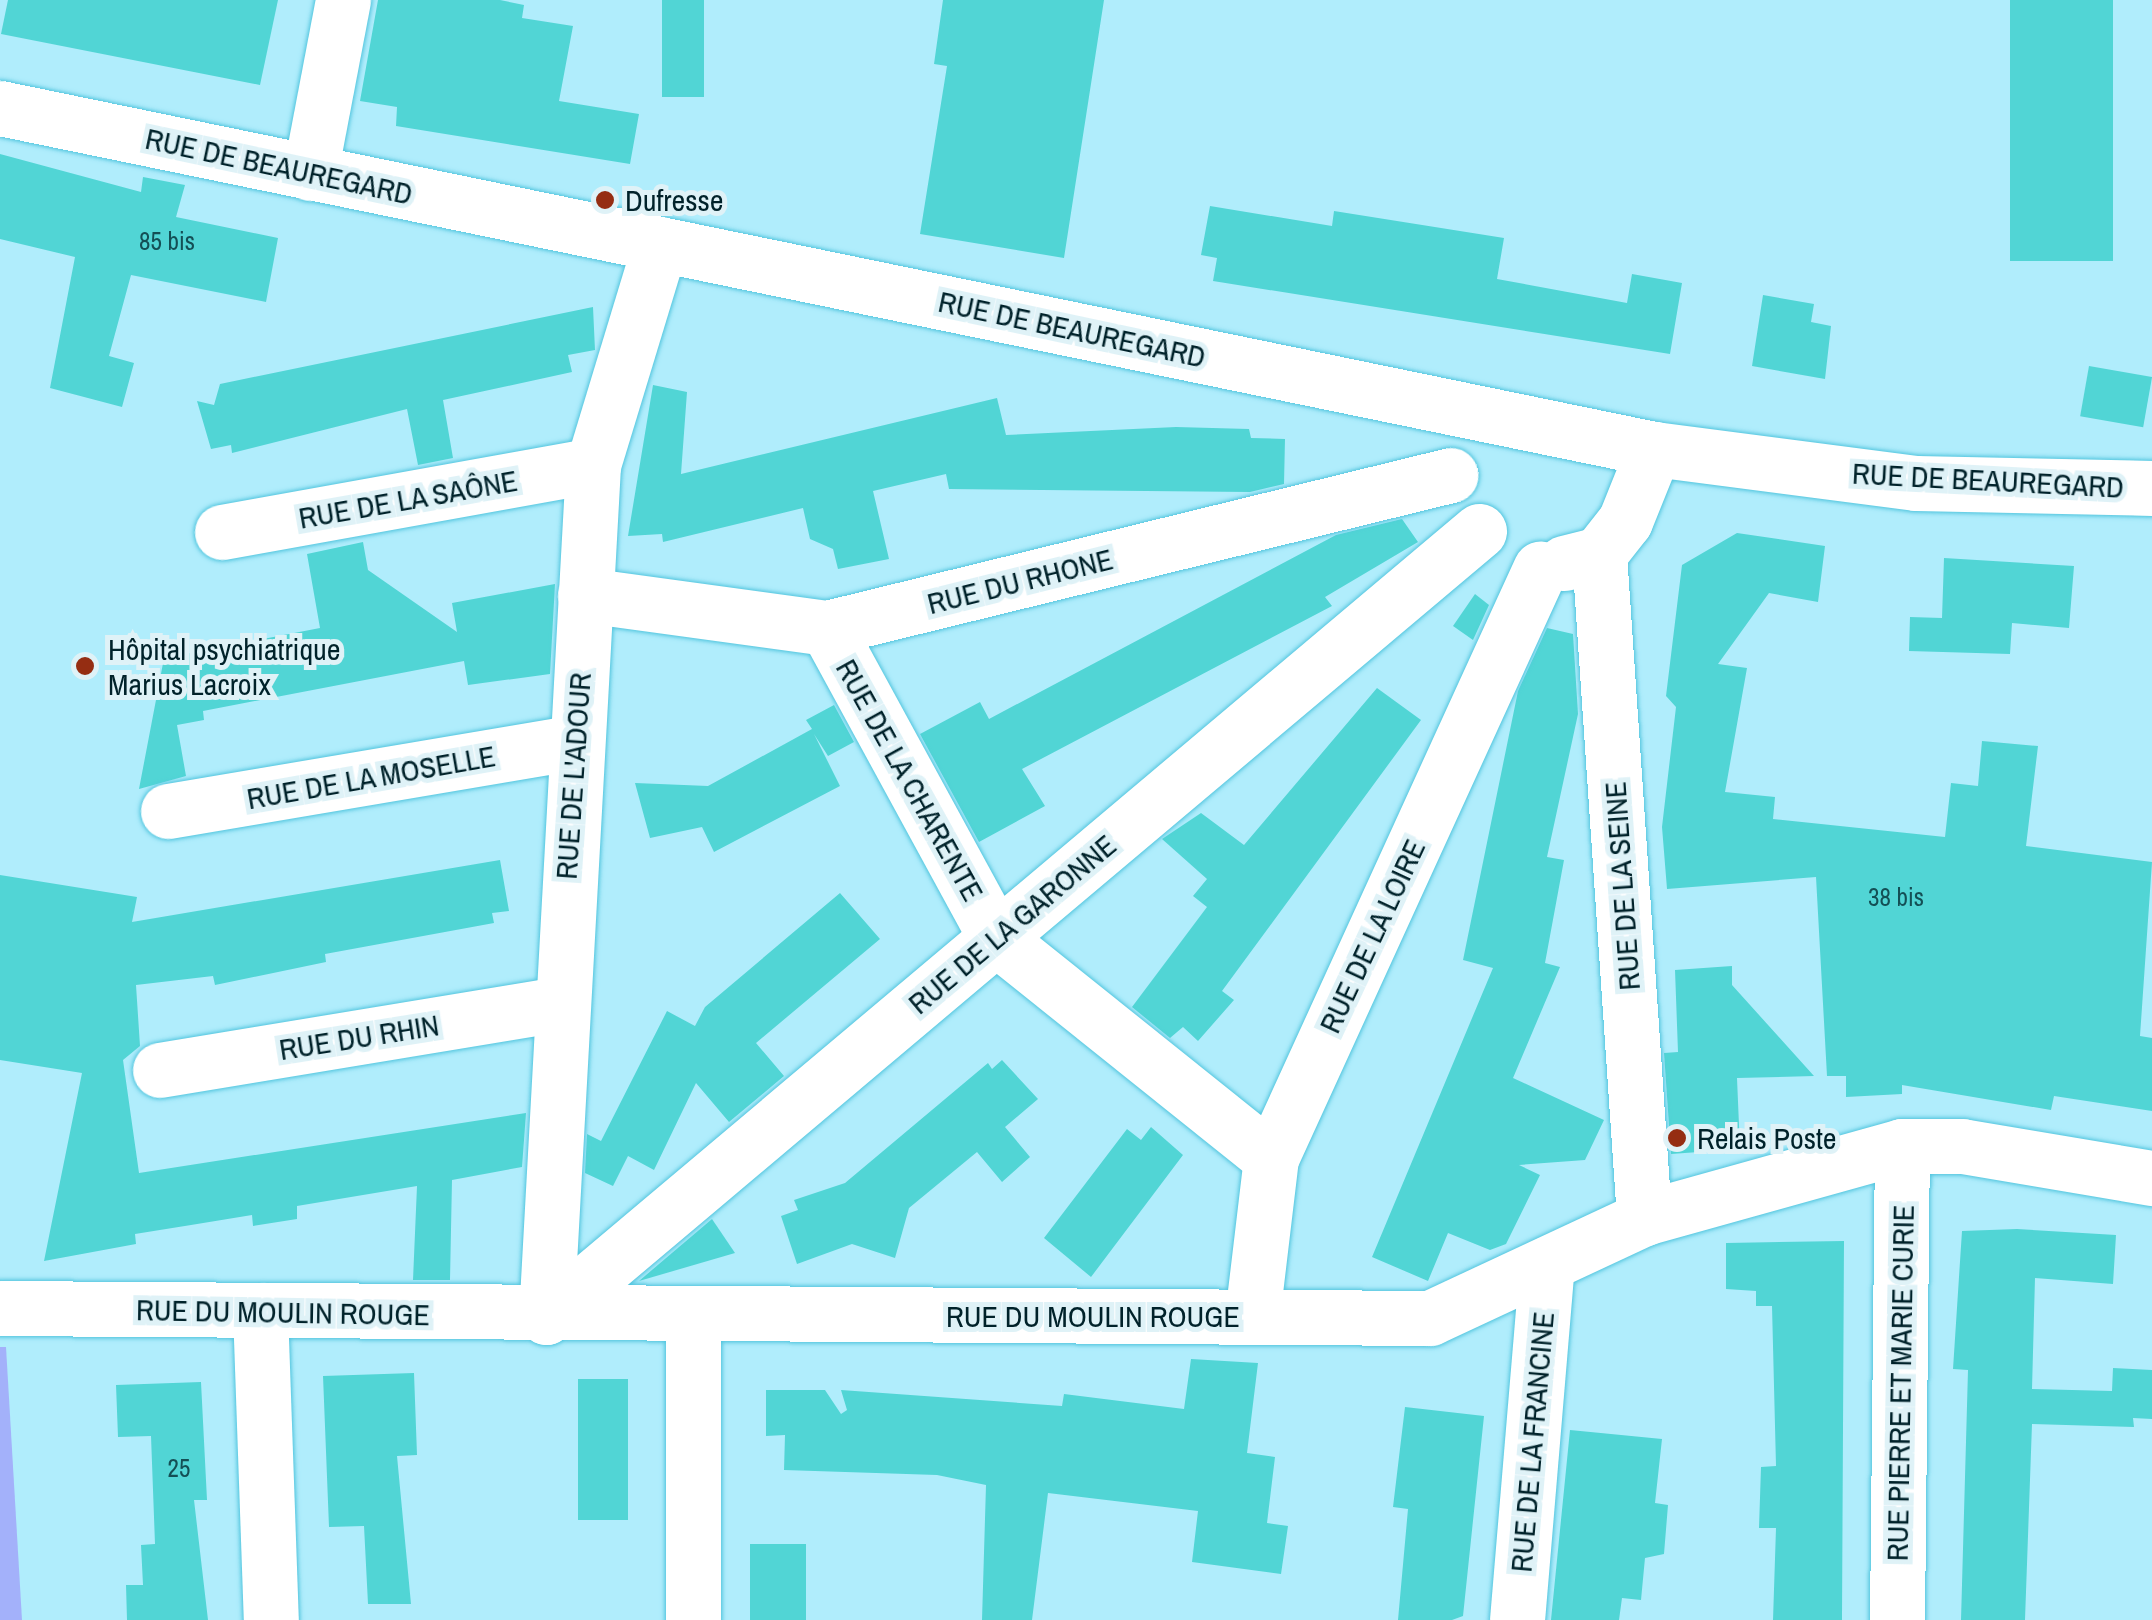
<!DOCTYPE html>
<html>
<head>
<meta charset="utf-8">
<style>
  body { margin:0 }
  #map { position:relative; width:2152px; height:1620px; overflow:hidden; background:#b0edfc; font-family:"Archivo Narrow",sans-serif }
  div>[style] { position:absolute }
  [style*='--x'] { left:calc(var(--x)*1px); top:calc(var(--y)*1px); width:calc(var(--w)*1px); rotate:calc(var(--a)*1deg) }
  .green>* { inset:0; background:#a3b1fa }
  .building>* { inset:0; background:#51d5d5; transform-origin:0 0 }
  .roads { filter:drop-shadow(0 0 2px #52c5de) drop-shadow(0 0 2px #52c5de) }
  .minor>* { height:55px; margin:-27.5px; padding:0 27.5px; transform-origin:27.5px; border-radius:27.5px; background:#fff }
  .dots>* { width:28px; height:28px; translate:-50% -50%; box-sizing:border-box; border:5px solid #dff2f7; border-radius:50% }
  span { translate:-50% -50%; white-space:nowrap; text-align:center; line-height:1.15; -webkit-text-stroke:10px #dff2f7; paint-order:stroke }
  .number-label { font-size:25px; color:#144f55 }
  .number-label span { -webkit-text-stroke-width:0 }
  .street-label { font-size:30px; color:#00222a }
  .poi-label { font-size:30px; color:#00222a }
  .left { translate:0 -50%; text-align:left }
</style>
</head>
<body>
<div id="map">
  <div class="green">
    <div style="clip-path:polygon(0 1347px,6px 1347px,22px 1620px,0 1620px)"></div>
  </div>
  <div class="building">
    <div style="clip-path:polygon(8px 0,278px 0,260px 85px,1px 34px)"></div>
    <div style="clip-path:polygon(378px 0,500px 0,524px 5px,522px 18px,573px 26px,559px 101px,639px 114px,630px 164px,396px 126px,397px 107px,360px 101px)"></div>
    <div style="left:662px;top:0;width:42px;height:97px"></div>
    <div style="clip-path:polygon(943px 0,1104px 0,1064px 258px,920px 234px,947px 66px,934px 64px)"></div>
    <div style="left:2010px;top:0;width:103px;height:261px"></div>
    <div style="clip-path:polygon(0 154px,141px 192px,143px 177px,185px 185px,176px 217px,278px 238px,266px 302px,131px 275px,109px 356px,134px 363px,122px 407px,50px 388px,75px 257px,0 239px)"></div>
    <div style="clip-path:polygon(1210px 206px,1332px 226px,1334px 211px,1504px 238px,1497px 279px,1627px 303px,1632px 274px,1682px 283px,1670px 354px,1213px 281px,1217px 258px,1201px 255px)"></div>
    <div style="clip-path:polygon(1763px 295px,1814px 304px,1811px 322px,1831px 326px,1825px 379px,1752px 366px)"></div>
    <div style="clip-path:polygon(593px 307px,595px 350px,568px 355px,572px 372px,443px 400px,453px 458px,418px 465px,407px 409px,232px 453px,231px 445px,211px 449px,197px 401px,214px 405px,220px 384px)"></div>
    <div style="left:2089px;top:366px;width:64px;height:51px;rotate:10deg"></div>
    <div style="clip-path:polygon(653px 385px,687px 392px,681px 474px,997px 398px,1006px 435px,1176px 427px,1249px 429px,1251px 438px,1285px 439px,1284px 484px,1250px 492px,949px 489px,946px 474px,873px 491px,889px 559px,838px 569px,833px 549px,810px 539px,803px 508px,663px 542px,662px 534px,628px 536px)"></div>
    <div style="clip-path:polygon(1402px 519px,1418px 542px,1325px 597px,1332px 606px,1022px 769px,1045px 806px,979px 842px,920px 734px,980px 702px,989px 719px,1336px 535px)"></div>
    <div style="clip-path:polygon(1737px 533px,1825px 546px,1818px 602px,1769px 593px,1718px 664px,1747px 668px,1725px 792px,1775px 797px,1773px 819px,1945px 837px,1951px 783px,1978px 786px,1982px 741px,2038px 746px,2026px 846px,2152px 862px,2140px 1036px,2152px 1038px,2152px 1111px,2054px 1096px,2051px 1110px,1902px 1085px,1902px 1094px,1846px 1097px,1846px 1076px,1827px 1076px,1816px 877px,1667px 889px,1662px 827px,1676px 707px,1666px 696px,1682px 565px)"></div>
    <div style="clip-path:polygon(363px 542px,368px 570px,457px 632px,452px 603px,555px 584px,550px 674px,468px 685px,464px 661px,203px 711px,204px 720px,177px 725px,186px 776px,139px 789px,164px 658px,320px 628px,307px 554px)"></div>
    <div style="clip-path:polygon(1944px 558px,2074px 566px,2069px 628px,2012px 623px,2010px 654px,1909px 651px,1910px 617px,1942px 618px)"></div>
    <div style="clip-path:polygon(1475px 594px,1489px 605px,1473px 640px,1453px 626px)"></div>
    <div style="clip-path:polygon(1547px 628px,1573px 634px,1578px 714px,1547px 857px,1564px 860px,1545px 963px,1560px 967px,1513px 1078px,1604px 1120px,1585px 1160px,1519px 1165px,1540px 1175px,1506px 1244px,1490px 1250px,1448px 1233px,1428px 1281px,1372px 1257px,1493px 968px,1463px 960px,1518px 691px)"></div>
    <div style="clip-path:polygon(1377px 688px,1421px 720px,1222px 991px,1234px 1000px,1198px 1041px,1183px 1027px,1170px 1038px,1132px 1007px,1207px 907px,1193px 896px,1207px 879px,1162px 839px,1201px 813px,1244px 845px)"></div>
    <div style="clip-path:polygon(834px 705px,854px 742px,828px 756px,814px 734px,840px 786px,714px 852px,702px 827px,650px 838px,635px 783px,708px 786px,812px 729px,806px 720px)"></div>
    <div style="clip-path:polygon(500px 860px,509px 911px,492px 913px,494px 923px,325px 954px,326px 962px,215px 985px,213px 976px,136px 985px,140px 1046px,123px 1060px,139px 1173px,526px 1113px,522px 1167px,452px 1180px,450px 1280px,413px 1280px,417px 1186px,297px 1206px,297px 1219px,253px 1226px,252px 1215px,191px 1225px,135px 1234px,136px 1244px,44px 1261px,82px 1073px,0 1060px,0 875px,137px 897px,132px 922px)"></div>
    <div style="clip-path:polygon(840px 893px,880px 939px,756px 1043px,784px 1076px,729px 1122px,696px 1083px,654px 1170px,628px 1156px,613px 1186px,585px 1173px,587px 1134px,601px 1141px,667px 1011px,695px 1026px,705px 1007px)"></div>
    <div style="clip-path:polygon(1732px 966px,1732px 985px,1814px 1076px,1737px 1078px,1740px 1149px,1671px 1154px,1664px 1053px,1678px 1052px,1675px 970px)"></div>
    <div style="clip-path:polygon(1002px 1060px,1038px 1099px,1005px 1127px,1030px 1157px,1002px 1182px,977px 1152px,909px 1208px,895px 1258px,852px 1244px,797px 1264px,781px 1216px,798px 1210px,794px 1200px,845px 1183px,988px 1063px,992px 1069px)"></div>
    <div style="clip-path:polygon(1151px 1127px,1183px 1155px,1091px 1277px,1044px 1238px,1127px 1129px,1141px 1140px)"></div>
    <div style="clip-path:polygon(712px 1219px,735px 1253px,639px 1281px)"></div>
    <div style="clip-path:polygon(2017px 1229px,2116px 1235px,2113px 1284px,2035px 1278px,2032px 1389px,2112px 1391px,2113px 1368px,2152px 1370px,2152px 1419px,2133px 1418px,2134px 1427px,2032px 1424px,2025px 1620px,1961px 1620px,1968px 1370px,1953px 1369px,1962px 1231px)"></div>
    <div style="clip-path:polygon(1844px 1241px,1842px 1620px,1773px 1620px,1776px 1528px,1759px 1528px,1761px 1467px,1776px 1466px,1772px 1306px,1756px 1306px,1756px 1291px,1726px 1289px,1726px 1243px)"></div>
    <div style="clip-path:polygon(1191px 1359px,1258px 1363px,1247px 1453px,1275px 1457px,1267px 1523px,1288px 1526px,1281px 1574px,1192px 1562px,1198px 1511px,1048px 1493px,1032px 1620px,982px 1620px,986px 1485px,937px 1475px,784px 1470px,785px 1435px,766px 1436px,766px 1390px,825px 1390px,841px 1414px,847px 1410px,841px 1390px,1062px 1406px,1064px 1394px,1184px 1409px)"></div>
    <div style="clip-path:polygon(414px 1373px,417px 1455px,397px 1456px,411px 1604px,368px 1604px,364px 1526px,329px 1527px,323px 1376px)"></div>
    <div style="left:578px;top:1379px;width:50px;height:141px"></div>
    <div style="clip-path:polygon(201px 1382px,207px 1500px,194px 1500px,208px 1620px,127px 1620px,126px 1585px,143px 1585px,141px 1545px,155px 1544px,151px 1436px,118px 1437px,116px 1385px)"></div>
    <div style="clip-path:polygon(1405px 1407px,1484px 1416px,1463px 1616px,1452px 1620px,1398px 1620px,1408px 1509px,1393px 1507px)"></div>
    <div style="clip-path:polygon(1570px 1430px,1662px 1439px,1655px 1503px,1668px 1505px,1664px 1554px,1645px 1558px,1641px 1600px,1622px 1598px,1619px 1620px,1551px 1620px)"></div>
    <div style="left:750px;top:1544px;width:56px;height:76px"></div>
  </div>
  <div class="roads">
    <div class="minor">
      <div style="--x:0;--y:108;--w:1689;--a:11.65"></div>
      <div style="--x:1654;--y:449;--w:264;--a:7.4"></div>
      <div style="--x:1916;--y:483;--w:236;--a:1.2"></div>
      <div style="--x:310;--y:173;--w:176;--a:-79.2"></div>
      <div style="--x:222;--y:532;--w:377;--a:-10.2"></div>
      <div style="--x:1599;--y:554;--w:666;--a:86.12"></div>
      <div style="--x:1564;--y:563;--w:36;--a:-14"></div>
      <div style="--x:1599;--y:554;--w:42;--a:-51.8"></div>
      <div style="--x:1625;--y:521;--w:78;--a:-68.1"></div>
      <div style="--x:585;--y:595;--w:244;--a:7.8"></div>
      <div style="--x:827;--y:628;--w:642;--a:-13.78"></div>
      <div style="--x:827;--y:628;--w:353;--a:61.4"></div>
      <div style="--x:996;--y:938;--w:352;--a:38.7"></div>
      <div style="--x:168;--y:811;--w:413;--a:-9.6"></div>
      <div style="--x:160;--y:1070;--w:404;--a:-9.4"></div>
      <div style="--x:0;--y:1308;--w:1430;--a:0.4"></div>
      <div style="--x:1430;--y:1318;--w:236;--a:-25"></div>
      <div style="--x:1644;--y:1218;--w:268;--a:-15.6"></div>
      <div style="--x:1902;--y:1146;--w:60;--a:0"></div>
      <div style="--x:1962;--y:1146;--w:193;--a:9.6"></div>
      <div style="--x:260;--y:1310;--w:310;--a:88"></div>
      <div style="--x:546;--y:1317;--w:1220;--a:-40.11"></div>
      <div style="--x:546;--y:1317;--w:853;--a:-86.84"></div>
      <div style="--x:593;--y:465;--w:231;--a:-73.1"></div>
      <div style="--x:1252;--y:1317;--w:160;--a:-83.2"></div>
      <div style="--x:1271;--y:1158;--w:648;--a:-65.45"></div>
      <div style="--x:693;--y:1620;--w:307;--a:-90"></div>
      <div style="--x:1517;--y:1620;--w:357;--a:-85.2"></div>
      <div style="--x:1897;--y:1620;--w:474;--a:-89.4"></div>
    </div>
  </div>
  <div class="dots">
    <div style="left:605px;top:200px;background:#952d12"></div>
    <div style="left:85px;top:666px;background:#952d12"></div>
    <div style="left:1677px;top:1138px;background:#952d12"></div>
  </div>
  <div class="number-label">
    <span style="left:167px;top:241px">85 bis</span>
    <span style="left:1896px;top:897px">38 bis</span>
    <span style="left:179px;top:1468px">25</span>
  </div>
  <div class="street-label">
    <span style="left:279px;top:166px;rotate:12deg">RUE DE BEAUREGARD</span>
    <span style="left:1072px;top:329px;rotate:12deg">RUE DE BEAUREGARD</span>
    <span style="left:1988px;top:480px;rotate:3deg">RUE DE BEAUREGARD</span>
    <span style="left:408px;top:499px;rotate:-10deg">RUE DE LA SAÔNE</span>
    <span style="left:1020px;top:581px;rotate:-14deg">RUE DU RHONE</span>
    <span style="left:573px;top:776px;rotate:-86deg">RUE DE L'ADOUR</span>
    <span style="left:371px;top:777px;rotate:-10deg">RUE DE LA MOSELLE</span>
    <span style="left:910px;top:780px;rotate:61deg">RUE DE LA CHARENTE</span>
    <span style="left:1622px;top:886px;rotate:-94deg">RUE DE LA SEINE</span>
    <span style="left:1012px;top:924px;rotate:-40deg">RUE DE LA GARONNE</span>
    <span style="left:1372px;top:936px;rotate:-65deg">RUE DE LA LOIRE</span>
    <span style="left:359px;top:1037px;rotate:-9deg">RUE DU RHIN</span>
    <span style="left:283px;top:1312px;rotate:1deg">RUE DU MOULIN ROUGE</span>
    <span style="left:1093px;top:1316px">RUE DU MOULIN ROUGE</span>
    <span style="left:1900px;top:1383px;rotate:-89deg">RUE PIERRE ET MARIE CURIE</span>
    <span style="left:1532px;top:1442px;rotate:-85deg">RUE DE LA FRANCINE</span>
  </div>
  <div class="poi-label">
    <span class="left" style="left:625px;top:200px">Dufresse</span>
    <span class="left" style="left:108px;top:666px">Hôpital psychiatrique<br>Marius Lacroix</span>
    <span class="left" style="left:1697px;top:1138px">Relais Poste</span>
  </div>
</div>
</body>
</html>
